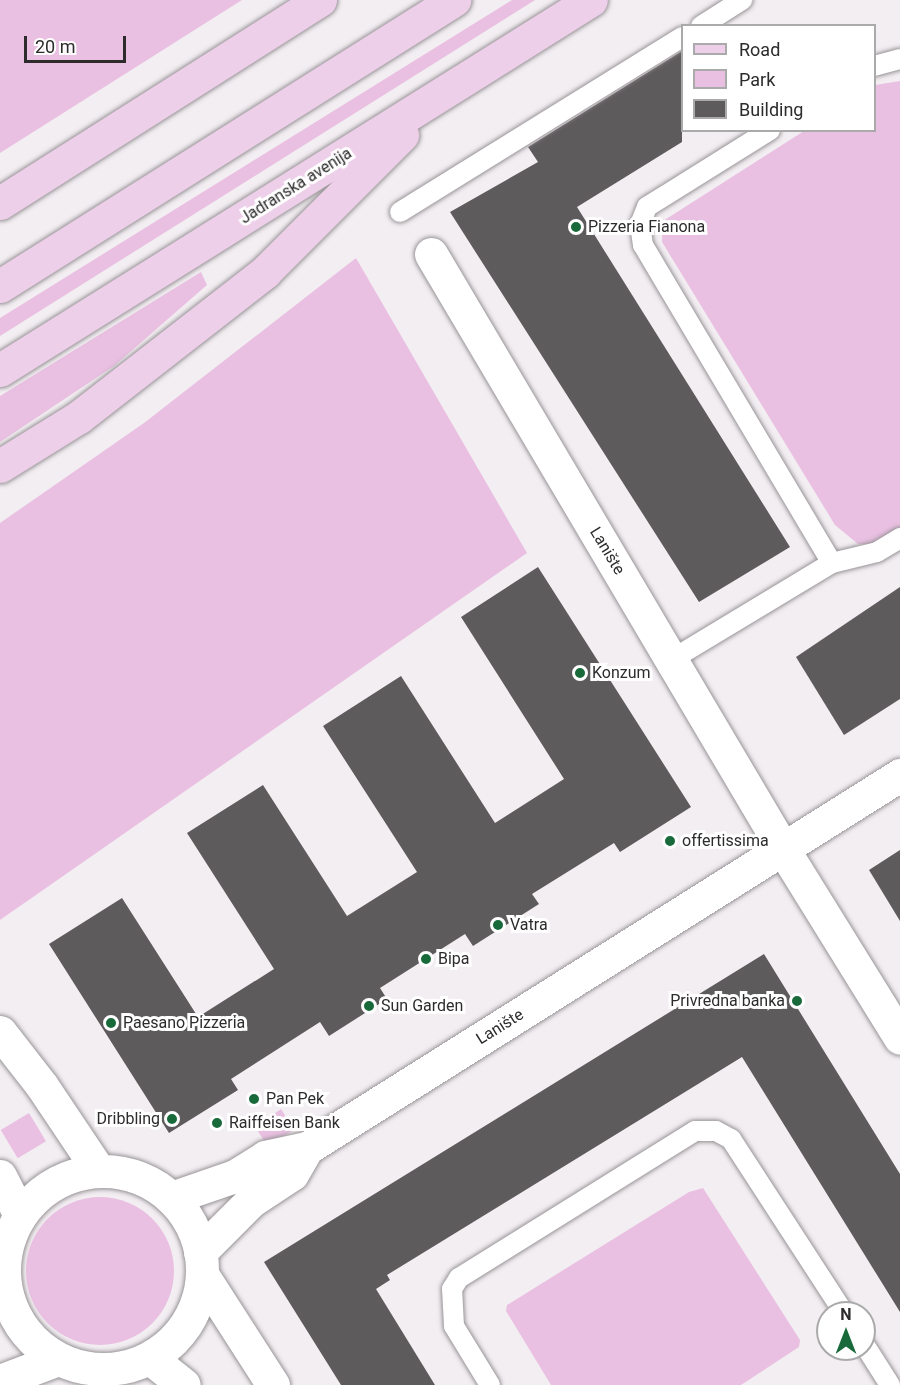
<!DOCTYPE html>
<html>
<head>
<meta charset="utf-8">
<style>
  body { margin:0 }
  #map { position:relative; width:900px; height:1385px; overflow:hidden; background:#f3eef2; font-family:Roboto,sans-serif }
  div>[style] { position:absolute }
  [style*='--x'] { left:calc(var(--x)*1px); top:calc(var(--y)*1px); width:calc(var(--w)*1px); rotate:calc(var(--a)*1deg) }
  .green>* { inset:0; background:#eac0e2; transform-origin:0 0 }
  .round { border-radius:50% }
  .building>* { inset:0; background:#5e5b5d }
  .roads { filter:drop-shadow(0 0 2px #989497) drop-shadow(0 0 2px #989497) }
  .service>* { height:20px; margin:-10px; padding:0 10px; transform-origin:10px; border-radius:10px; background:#fff }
  .minor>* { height:33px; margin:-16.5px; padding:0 16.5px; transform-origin:16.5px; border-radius:16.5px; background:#fff }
  .tertiary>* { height:33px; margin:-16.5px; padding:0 16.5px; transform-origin:16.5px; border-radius:16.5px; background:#fff }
  .tertiary>.ring { margin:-16.5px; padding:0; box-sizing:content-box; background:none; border:33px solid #fff; border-radius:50% }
  .secondary>* { height:33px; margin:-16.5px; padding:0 16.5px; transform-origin:16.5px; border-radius:16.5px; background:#eecfe9 }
  .dots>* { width:16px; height:16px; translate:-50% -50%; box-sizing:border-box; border:3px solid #fff; border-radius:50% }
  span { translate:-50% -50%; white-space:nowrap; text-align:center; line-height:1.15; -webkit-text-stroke:6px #fff; paint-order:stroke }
  .street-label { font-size:16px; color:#2d2b2c }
  .poi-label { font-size:16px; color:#2d2b2c }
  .left { translate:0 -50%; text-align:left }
  .right { translate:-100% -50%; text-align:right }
  .legend { position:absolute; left:681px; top:24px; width:195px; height:108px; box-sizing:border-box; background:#fff; border:2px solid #abaaab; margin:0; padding:8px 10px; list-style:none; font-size:18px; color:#2d2b2c }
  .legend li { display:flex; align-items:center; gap:12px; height:30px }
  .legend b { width:30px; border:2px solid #abaaab }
  .north { position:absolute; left:816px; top:1301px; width:60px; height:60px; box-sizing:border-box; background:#fff; border:2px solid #abaaab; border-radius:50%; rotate:0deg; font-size:16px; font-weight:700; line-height:24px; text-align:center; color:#2d2b2c }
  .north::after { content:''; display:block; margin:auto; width:21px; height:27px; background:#196a3b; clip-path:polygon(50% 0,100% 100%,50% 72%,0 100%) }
  .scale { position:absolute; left:24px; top:36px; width:102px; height:27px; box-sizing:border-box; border:3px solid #2d2b2c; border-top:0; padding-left:8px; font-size:18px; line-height:21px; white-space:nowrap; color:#2d2b2c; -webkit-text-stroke:4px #fff; paint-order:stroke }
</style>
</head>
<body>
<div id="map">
  <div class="green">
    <div style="clip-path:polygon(0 0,242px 0,0 153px)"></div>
    <div style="clip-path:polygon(512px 0,535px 0,0 336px,0 318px)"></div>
    <div style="clip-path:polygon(900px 81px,900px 532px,879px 545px,858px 544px,835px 525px,662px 242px,663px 221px,804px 131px,874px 130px,875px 85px)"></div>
    <div style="clip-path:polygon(356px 258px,527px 553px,0 920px,0 523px,144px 423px)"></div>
    <div style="clip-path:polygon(201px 272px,207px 285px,114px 366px,0 442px,0 396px)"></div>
    <div style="clip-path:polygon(281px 1109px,294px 1130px,267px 1145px,255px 1127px)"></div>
    <div style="left:29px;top:1113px;width:33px;height:33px;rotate:59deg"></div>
    <div style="clip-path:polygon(703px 1188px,800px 1340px,799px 1347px,741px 1385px,551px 1385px,506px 1311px,507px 1305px,689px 1192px)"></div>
    <div class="round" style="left:26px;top:1197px;width:148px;height:148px"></div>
  </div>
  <div class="building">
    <div style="clip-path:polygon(682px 51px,682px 142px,577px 207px,790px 547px,699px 602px,450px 212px,538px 162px,528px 147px)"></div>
    <div style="clip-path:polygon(538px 567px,691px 807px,620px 852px,614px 843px,532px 894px,539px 904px,473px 946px,465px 934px,380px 988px,387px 999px,329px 1036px,320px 1022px,231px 1079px,238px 1090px,169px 1133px,49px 944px,122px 898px,198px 1017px,274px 969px,187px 833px,263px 785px,347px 916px,417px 872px,323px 726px,401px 676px,495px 823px,564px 779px,461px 617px)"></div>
    <div style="clip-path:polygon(900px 587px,900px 699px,844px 735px,796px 657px)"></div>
    <div style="clip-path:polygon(900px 850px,900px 921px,869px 870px)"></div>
    <div style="clip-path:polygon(764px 954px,900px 1174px,900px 1312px,742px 1057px,387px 1275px,390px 1280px,376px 1289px,435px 1385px,341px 1385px,264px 1262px)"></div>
  </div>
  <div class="roads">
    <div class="service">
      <div style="--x:701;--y:26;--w:49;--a:-32.4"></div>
      <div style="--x:874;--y:66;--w:27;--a:-15"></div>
      <div style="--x:770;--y:130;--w:145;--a:148"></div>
      <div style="--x:647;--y:207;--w:18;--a:112"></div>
      <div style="--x:640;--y:224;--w:21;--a:82"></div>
      <div style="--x:643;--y:245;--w:370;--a:59.3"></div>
      <div style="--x:400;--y:212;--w:332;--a:-31.8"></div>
      <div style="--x:671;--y:660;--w:188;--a:-31.1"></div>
      <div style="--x:832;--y:563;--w:46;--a:-13.7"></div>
      <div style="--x:877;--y:552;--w:27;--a:-31"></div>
      <div style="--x:864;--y:1344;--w:49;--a:57.6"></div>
      <div style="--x:490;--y:1385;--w:69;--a:-121.4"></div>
      <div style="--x:454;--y:1326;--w:37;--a:-93"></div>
      <div style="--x:452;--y:1289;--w:13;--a:-58"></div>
      <div style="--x:459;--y:1278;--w:278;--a:-31.9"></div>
      <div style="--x:695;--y:1131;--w:21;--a:0"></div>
      <div style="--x:716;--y:1131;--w:17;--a:28"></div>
      <div style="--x:731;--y:1139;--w:207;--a:57"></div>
    </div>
    <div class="minor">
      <div style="--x:431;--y:254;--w:691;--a:59.39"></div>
      <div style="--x:783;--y:849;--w:222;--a:58.2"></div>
      <div style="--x:171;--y:1198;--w:68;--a:-19"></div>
      <div style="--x:235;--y:1176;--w:36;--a:-32"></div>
      <div style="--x:265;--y:1157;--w:43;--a:-12.1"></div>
      <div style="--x:307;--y:1148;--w:701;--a:-32.17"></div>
      <div style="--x:200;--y:1252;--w:72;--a:-45"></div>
      <div style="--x:251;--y:1201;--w:49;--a:-33.4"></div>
      <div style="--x:292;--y:1174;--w:30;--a:-60"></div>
      <div style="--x:0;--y:1303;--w:8;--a:-45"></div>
      <div style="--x:0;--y:1381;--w:62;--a:-20.8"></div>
    </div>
    <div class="tertiary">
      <div style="--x:0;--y:1032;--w:68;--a:52.1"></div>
      <div style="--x:42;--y:1086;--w:102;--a:56.2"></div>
      <div class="ring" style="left:4px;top:1171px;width:165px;height:165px"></div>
      <div style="--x:0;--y:1176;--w:44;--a:62.9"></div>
      <div style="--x:205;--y:1279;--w:126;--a:57.3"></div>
      <div style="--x:150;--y:1358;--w:43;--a:38.5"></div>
    </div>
    <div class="secondary">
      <div style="--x:0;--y:203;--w:379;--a:-32.4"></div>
      <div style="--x:0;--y:286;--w:537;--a:-32.21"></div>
      <div style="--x:0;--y:370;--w:697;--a:-32.05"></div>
      <div style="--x:0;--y:466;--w:93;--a:-31.8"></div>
      <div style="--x:79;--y:417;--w:236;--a:-37.9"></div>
      <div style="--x:265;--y:272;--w:194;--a:-45"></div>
    </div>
  </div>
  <div class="dots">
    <div style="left:576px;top:227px;background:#196a3b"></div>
    <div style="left:580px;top:673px;background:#196a3b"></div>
    <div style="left:670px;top:841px;background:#196a3b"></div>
    <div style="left:498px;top:925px;background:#196a3b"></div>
    <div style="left:426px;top:959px;background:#196a3b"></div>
    <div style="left:797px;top:1001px;background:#196a3b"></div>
    <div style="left:369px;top:1006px;background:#196a3b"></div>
    <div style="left:111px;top:1023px;background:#196a3b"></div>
    <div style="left:254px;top:1099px;background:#196a3b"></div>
    <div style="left:172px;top:1119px;background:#196a3b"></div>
    <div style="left:217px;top:1123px;background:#196a3b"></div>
  </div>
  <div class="street-label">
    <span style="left:296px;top:186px;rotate:-32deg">Jadranska avenija</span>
    <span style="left:607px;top:551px;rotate:59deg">Lanište</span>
    <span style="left:500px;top:1027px;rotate:-32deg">Lanište</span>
  </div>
  <div class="poi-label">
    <span class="left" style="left:588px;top:227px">Pizzeria Fianona</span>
    <span class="left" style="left:592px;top:673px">Konzum</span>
    <span class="left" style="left:682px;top:841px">offertissima</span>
    <span class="left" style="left:510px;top:925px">Vatra</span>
    <span class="left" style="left:438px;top:959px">Bipa</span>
    <span class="right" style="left:785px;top:1001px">Privredna banka</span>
    <span class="left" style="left:381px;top:1006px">Sun Garden</span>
    <span class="left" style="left:123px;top:1023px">Paesano Pizzeria</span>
    <span class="left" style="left:266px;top:1099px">Pan Pek</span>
    <span class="right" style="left:160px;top:1119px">Dribbling</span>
    <span class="left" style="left:229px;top:1123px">Raiffeisen Bank</span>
  </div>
  <ul class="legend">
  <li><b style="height:8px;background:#eecfe9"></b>Road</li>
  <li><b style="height:16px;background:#eac0e2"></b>Park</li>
  <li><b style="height:16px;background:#5e5b5d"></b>Building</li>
  </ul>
  <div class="north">N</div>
  <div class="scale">20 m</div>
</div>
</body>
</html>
